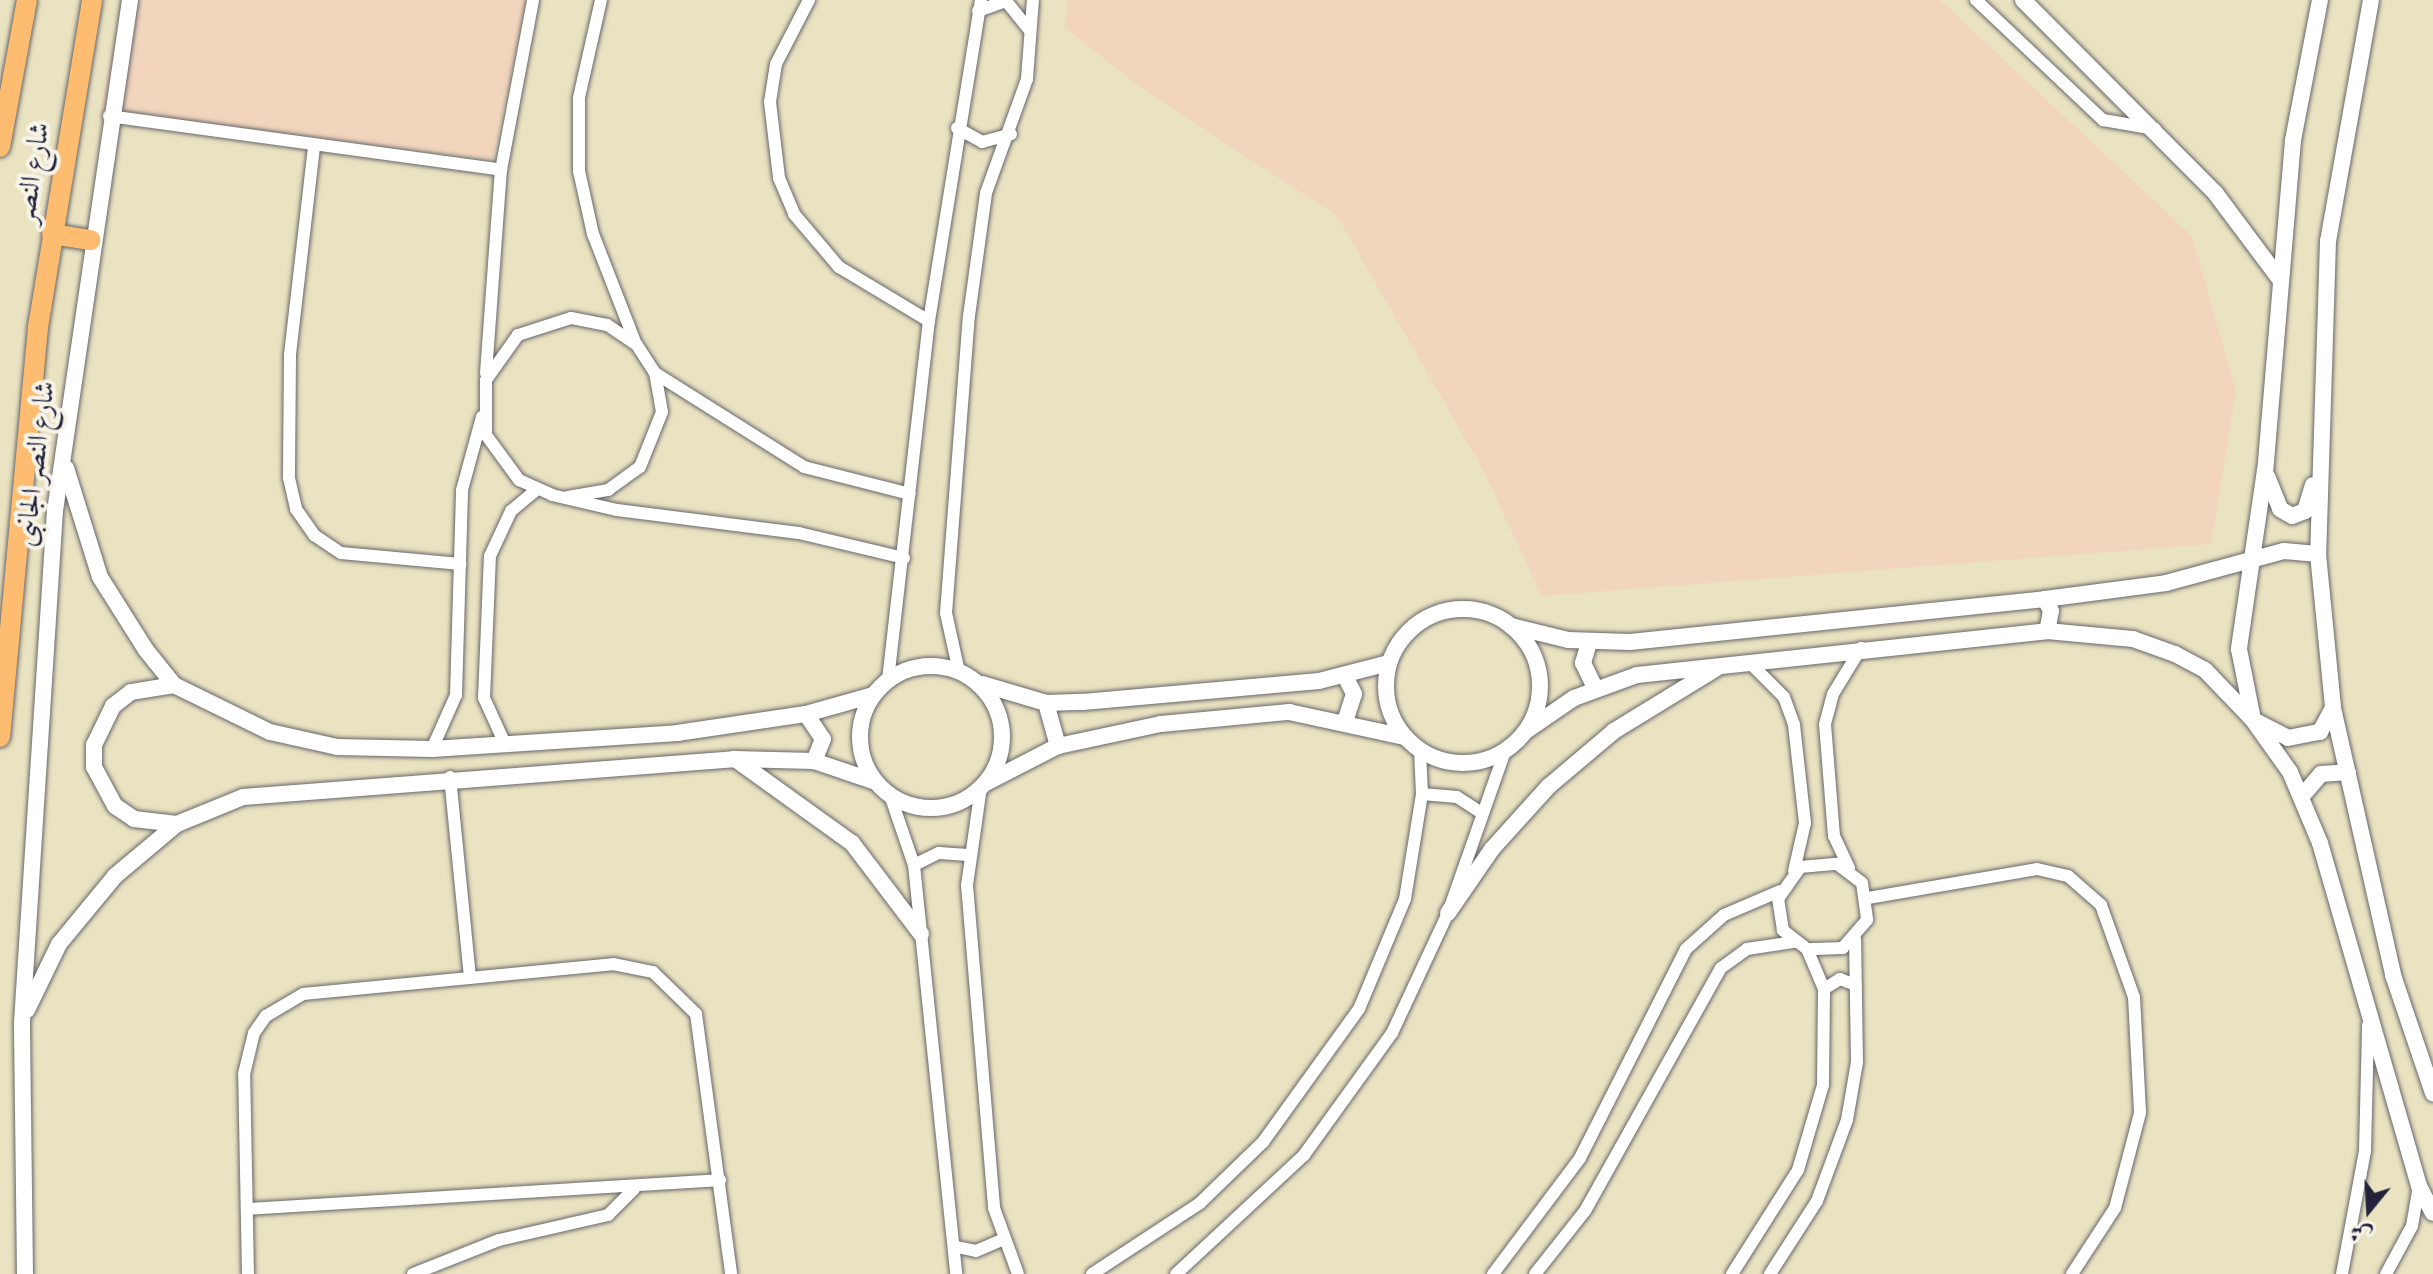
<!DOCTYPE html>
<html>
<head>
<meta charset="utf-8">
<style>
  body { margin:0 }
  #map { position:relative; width:2433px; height:1274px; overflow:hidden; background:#eae3c2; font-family:"Libre Bodoni",Amiri,serif }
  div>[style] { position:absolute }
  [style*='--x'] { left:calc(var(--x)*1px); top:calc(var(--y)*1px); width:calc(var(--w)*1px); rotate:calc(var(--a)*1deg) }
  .built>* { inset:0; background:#f1d5bd }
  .roads { filter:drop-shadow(0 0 2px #68666a) drop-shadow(0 0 2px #68666a) }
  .minor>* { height:12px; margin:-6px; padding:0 6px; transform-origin:6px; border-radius:6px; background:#fff }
  .tertiary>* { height:16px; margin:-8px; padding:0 8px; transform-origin:8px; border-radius:8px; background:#fff }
  .tertiary>.ring { margin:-8px; padding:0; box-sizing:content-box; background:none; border:16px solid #fff; border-radius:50% }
  .primary>* { height:20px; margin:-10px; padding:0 10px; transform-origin:10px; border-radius:10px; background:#fdbc70 }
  span { translate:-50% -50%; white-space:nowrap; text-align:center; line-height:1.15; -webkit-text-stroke:8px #f7f3e8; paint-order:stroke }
  .street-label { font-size:28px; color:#22223b }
  .north { position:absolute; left:2329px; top:1170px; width:80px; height:80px; -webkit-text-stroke:6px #f7f3e8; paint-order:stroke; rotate:198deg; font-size:22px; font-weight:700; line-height:32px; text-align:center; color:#22223b }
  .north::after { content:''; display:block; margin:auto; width:28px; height:36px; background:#22223b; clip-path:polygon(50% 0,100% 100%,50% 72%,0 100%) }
</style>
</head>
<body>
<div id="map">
  <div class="built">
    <div style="clip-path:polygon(123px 0,526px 0,493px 159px,100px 113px)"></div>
    <div style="clip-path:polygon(1068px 0,1940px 0,2192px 236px,2236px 391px,2211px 544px,1542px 596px,1482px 468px,1337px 216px,1140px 87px,1065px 28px)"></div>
  </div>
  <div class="roads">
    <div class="minor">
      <div style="--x:601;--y:0;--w:100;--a:102.7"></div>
      <div style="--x:579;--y:98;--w:73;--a:90"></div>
      <div style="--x:579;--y:171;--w:65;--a:77.5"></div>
      <div style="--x:593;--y:234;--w:116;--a:68.7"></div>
      <div style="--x:809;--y:0;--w:72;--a:117.3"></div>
      <div style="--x:776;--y:64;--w:38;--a:99"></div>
      <div style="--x:770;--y:102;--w:77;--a:83.2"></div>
      <div style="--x:779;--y:178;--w:39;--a:67"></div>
      <div style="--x:794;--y:214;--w:70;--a:49.7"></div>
      <div style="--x:839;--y:267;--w:105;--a:31"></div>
      <div style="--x:1976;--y:0;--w:175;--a:43.4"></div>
      <div style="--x:2103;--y:120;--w:53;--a:9.8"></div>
      <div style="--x:978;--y:11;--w:30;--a:-20"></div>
      <div style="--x:1006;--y:1;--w:36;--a:51"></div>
      <div style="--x:109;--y:116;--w:396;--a:7.8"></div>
      <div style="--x:957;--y:128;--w:29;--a:29"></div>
      <div style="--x:982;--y:142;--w:30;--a:-15"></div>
      <div style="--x:314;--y:147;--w:210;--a:96.6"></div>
      <div style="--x:290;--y:356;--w:122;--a:90.5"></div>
      <div style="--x:289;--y:478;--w:32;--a:77"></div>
      <div style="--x:296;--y:509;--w:32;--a:55"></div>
      <div style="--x:314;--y:535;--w:32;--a:34"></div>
      <div style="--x:341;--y:553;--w:120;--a:5.3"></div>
      <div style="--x:486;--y:373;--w:204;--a:-85.8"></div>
      <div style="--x:501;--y:170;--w:173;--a:-79.3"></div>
      <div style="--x:655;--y:373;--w:176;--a:32.2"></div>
      <div style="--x:804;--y:467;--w:109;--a:14.3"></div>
      <div style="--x:568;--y:497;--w:41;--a:-9.9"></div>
      <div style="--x:608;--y:490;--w:39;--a:-36"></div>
      <div style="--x:640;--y:467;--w:59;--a:-68.2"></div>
      <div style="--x:662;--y:412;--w:40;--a:-100"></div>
      <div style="--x:655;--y:373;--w:33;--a:-123"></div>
      <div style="--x:637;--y:345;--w:36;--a:-146"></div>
      <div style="--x:607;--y:325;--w:37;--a:-169"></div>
      <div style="--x:571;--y:318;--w:56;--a:162.2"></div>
      <div style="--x:518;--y:335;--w:55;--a:125.4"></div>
      <div style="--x:486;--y:380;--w:55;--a:90"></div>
      <div style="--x:486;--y:435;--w:56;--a:53.7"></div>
      <div style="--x:519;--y:480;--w:36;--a:24"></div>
      <div style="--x:552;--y:495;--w:67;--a:13"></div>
      <div style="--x:617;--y:510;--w:183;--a:7.2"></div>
      <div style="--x:799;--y:533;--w:108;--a:13.4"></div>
      <div style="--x:1749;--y:662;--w:49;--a:45"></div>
      <div style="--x:1784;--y:697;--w:30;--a:70"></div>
      <div style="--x:1794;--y:725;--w:99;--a:83.6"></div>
      <div style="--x:1805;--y:823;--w:49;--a:102.9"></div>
      <div style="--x:959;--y:672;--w:60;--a:-102.4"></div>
      <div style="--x:946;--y:613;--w:298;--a:-85.6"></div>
      <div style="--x:969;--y:316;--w:124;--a:-82.1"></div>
      <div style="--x:986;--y:193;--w:121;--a:-70.2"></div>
      <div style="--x:1027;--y:79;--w:79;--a:-85.7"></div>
      <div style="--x:888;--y:680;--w:361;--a:-83.5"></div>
      <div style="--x:929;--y:321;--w:325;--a:-80.8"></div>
      <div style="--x:505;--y:744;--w:51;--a:-114.5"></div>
      <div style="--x:484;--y:698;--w:142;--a:-87.6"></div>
      <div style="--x:490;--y:556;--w:50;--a:-65"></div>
      <div style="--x:511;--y:511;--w:33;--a:-40"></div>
      <div style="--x:432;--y:749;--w:59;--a:-66"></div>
      <div style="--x:456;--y:695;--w:205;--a:-88.3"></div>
      <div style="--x:462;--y:490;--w:76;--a:-74.7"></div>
      <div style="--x:450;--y:777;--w:202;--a:84.3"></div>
      <div style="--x:981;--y:787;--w:99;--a:98.1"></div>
      <div style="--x:967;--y:885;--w:324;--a:85.2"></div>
      <div style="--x:994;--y:1208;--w:70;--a:70"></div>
      <div style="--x:1422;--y:794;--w:35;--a:5"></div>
      <div style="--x:1457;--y:797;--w:30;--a:33"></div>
      <div style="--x:890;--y:795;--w:74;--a:71.1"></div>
      <div style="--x:914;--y:865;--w:411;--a:84.1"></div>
      <div style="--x:914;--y:865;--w:28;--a:-26"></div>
      <div style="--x:939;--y:853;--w:29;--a:4"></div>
      <div style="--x:1849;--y:868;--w:35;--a:-115"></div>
      <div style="--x:1834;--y:836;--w:112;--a:-94.6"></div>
      <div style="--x:1825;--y:724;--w:31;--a:-75"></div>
      <div style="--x:1833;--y:694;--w:54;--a:-58.7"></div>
      <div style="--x:1868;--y:898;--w:171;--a:-9.7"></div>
      <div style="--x:2037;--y:869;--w:32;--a:13"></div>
      <div style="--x:2068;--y:876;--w:44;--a:41.3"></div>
      <div style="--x:2101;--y:905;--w:98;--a:70.3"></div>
      <div style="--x:2134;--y:997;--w:116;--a:87"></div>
      <div style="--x:2140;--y:1113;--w:98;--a:104.7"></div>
      <div style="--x:2115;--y:1208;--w:79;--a:123.1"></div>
      <div style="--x:1824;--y:989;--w:19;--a:-32"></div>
      <div style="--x:1840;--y:979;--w:17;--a:21"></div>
      <div style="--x:247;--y:1209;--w:474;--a:-3.5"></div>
      <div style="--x:957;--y:1247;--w:19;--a:12"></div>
      <div style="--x:976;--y:1251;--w:28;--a:-23"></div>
      <div style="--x:248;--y:1274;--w:200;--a:-91.1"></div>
      <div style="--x:244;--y:1074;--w:42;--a:-76.3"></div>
      <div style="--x:254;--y:1033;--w:21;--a:-55"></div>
      <div style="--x:266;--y:1016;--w:43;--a:-30.7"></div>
      <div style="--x:303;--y:994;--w:311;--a:-5.5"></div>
      <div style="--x:613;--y:964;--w:41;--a:11.3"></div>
      <div style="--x:653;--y:972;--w:60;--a:44.3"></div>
      <div style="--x:696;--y:1014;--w:262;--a:82.3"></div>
      <div style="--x:413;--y:1274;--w:92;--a:-21.6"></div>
      <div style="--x:499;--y:1240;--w:112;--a:-12.9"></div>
      <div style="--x:608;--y:1215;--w:37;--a:-45"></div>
      <div style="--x:1092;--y:1274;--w:129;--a:-33.3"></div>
      <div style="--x:1200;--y:1203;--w:88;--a:-44.1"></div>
      <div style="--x:1263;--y:1142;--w:164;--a:-54.2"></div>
      <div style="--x:1359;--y:1009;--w:119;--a:-67.3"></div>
      <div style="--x:1405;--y:899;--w:106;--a:-80.8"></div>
      <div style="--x:1422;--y:794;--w:44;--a:-92.6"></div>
      <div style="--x:1176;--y:1274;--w:175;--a:-42.9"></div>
      <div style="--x:1304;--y:1155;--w:150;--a:-54.2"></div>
      <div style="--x:1392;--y:1033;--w:132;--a:-65"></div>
      <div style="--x:1448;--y:913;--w:172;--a:-70.6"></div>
      <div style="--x:1493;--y:1274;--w:145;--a:-53.1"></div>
      <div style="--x:1580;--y:1158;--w:234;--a:-63.1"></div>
      <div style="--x:1686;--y:949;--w:51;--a:-41.8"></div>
      <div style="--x:1724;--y:915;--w:61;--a:-23.2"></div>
      <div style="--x:1535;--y:1274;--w:80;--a:-51.6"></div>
      <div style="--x:1585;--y:1211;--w:278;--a:-60.8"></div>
      <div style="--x:1721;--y:968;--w:32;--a:-36"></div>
      <div style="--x:1747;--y:949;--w:48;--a:-8.5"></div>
      <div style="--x:1732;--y:1274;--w:123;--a:-57.6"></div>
      <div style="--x:1798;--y:1170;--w:89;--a:-73.6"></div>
      <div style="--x:1823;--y:1085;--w:96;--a:-89.4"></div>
      <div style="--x:1824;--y:989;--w:43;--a:-113"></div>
      <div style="--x:1807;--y:949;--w:31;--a:-142"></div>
      <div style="--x:1783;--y:930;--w:31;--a:-99"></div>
      <div style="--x:1778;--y:899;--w:39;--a:-55"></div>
      <div style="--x:1800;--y:867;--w:37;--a:-5"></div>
      <div style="--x:1837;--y:864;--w:31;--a:37"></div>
      <div style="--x:1862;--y:883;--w:37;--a:82"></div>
      <div style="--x:1867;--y:920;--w:37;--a:131"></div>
      <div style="--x:1843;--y:948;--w:36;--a:178"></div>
      <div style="--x:1770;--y:1274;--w:87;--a:-57.2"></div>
      <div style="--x:1817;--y:1201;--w:86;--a:-69.7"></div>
      <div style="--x:1847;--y:1120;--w:59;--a:-80.2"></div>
      <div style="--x:1857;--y:1062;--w:123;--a:-90.9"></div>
      <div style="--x:2342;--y:1274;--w:125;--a:-79.4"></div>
      <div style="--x:2365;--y:1151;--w:126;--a:-88.6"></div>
      <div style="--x:2386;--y:1274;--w:55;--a:-61.6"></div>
      <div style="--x:2412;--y:1226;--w:41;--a:-80.1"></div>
    </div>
    <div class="tertiary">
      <div style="--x:2023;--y:0;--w:274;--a:45.1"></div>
      <div style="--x:2216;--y:194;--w:104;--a:53.2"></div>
      <div style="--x:2320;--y:0;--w:143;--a:100.9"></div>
      <div style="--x:2293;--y:140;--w:331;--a:94.8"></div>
      <div style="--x:2265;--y:470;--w:181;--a:98.3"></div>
      <div style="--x:2239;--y:649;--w:72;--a:78.8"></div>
      <div style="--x:2253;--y:720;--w:64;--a:54.6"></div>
      <div style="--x:2290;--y:772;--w:77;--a:67.1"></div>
      <div style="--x:2320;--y:843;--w:357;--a:73.9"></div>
      <div style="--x:2419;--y:1186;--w:30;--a:63"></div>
      <div style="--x:2371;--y:0;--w:245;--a:100.1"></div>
      <div style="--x:2328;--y:241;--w:313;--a:91.8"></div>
      <div style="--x:2318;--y:554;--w:155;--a:84.4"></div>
      <div style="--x:2333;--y:708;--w:274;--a:77.3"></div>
      <div style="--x:2393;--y:975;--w:125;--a:71.3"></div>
      <div style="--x:66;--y:468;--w:114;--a:72.7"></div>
      <div style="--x:100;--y:577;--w:86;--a:57.8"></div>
      <div style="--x:146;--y:650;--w:45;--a:51.3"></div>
      <div style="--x:174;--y:685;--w:107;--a:26.1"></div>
      <div style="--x:270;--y:732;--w:69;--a:12.6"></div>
      <div style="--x:337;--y:747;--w:95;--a:1.2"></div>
      <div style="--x:432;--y:749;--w:246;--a:-3.7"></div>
      <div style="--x:677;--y:733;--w:130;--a:-8.4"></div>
      <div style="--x:806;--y:714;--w:70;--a:-15.8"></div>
      <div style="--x:2267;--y:476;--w:35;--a:68"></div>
      <div style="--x:2280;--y:509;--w:14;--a:30"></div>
      <div style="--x:2292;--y:516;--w:14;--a:-21"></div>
      <div style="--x:2305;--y:511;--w:27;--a:-73"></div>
      <div style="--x:2045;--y:599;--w:13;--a:63"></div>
      <div style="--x:2051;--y:611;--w:20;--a:101"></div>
      <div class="ring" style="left:1386px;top:609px;width:138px;height:138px"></div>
      <div style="--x:1511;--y:626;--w:59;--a:13.8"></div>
      <div style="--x:1568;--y:640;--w:62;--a:1.8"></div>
      <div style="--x:1630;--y:642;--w:417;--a:-5.9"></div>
      <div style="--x:2045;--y:599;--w:122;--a:-7.5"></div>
      <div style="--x:2166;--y:583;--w:122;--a:-15.2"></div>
      <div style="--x:2284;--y:551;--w:34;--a:5"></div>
      <div style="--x:1589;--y:643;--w:21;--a:107"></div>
      <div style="--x:1583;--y:663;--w:28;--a:64"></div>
      <div class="ring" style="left:860px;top:666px;width:126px;height:126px"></div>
      <div style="--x:1345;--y:676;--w:20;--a:63"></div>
      <div style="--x:1354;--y:694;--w:26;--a:108"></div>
      <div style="--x:982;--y:684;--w:67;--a:16.5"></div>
      <div style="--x:1046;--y:703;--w:37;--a:-2"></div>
      <div style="--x:1083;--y:702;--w:237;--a:-5.1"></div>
      <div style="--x:1319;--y:681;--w:72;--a:-14.4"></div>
      <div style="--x:174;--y:685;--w:44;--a:170.8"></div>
      <div style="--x:131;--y:692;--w:23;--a:142"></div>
      <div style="--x:113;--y:706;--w:43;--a:116"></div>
      <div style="--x:94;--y:745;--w:22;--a:90"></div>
      <div style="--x:94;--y:767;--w:44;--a:61.7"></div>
      <div style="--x:115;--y:806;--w:23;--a:34"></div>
      <div style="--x:134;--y:819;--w:43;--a:6.6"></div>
      <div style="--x:1046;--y:703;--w:45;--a:74.4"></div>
      <div style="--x:806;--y:714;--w:30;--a:56"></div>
      <div style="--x:823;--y:739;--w:24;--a:112"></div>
      <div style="--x:1526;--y:731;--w:58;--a:-34.5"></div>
      <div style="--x:1574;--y:698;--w:67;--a:-20.1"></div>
      <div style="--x:1637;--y:675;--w:412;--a:-6.1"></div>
      <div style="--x:2047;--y:631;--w:86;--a:5.3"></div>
      <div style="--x:2133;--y:639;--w:45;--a:19.7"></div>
      <div style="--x:2175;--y:654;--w:34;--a:28"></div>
      <div style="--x:2205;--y:670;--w:69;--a:46.2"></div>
      <div style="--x:2253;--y:720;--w:39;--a:27"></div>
      <div style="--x:2288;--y:738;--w:33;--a:-11"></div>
      <div style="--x:2320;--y:732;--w:27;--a:-62"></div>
      <div style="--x:735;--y:759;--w:144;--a:35.7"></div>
      <div style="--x:852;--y:843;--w:114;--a:52.8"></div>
      <div style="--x:986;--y:783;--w:81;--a:-27.2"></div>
      <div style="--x:1058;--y:746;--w:105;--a:-12.1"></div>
      <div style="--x:1161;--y:724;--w:129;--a:-5.4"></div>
      <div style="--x:1289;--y:712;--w:119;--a:12.2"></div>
      <div style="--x:2302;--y:796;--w:29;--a:-49"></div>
      <div style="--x:2321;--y:774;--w:27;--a:-4"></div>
      <div style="--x:1448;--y:913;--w:78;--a:-55.5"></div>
      <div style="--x:1492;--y:849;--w:85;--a:-47.9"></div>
      <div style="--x:1549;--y:786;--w:85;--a:-40.2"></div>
      <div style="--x:1614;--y:731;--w:119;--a:-31.5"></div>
      <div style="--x:27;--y:1010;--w:73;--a:-64.1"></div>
      <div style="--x:59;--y:944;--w:88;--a:-50.5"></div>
      <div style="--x:115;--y:876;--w:81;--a:-40"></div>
      <div style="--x:177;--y:824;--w:71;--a:-22.2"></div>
      <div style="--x:243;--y:797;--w:492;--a:-4.4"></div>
      <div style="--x:734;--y:759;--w:80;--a:1.4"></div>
      <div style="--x:814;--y:761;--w:65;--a:18.7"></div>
      <div style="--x:25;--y:1274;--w:252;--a:-90.7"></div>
      <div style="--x:22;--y:1022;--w:512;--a:-86.31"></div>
      <div style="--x:55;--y:511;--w:516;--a:-81.65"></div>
    </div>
    <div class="primary">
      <div style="--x:0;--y:147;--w:149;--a:-79.6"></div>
      <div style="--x:52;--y:234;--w:39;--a:9"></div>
      <div style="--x:0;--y:737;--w:412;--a:-84.7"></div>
      <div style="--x:38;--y:327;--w:331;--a:-80.6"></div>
    </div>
  </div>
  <div class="street-label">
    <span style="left:33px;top:173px;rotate:-81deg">شارع النصر</span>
    <span style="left:36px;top:464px;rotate:-83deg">شارع النصر الجانبى</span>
  </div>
  <div class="north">ش</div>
</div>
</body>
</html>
